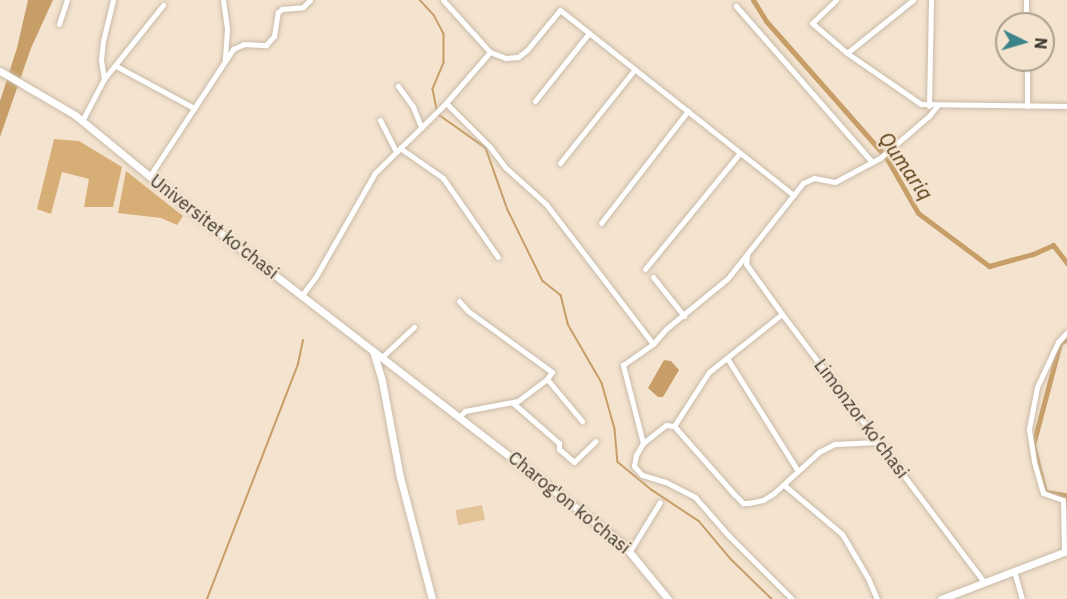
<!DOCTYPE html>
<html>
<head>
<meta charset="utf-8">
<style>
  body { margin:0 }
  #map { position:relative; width:1067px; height:599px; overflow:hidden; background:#f3e3cf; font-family:"IBM Plex Sans",sans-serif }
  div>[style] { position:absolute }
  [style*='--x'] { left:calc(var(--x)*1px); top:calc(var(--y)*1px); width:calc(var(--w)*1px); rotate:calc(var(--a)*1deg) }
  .green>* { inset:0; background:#e3c297; transform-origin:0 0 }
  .forest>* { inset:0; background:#d8ae77 }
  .water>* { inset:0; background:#c79e67 }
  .stream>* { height:1.5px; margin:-0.75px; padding:0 0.75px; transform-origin:0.75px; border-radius:0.75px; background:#c79e67 }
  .canal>* { height:5px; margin:-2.5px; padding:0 2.5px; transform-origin:2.5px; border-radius:2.5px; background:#c79e67 }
  .roads { filter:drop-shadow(0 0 2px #cabba8) drop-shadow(0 0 2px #cabba8) }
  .street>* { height:5px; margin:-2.5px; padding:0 2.5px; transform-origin:2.5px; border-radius:2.5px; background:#fff }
  .secondary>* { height:7px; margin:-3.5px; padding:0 3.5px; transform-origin:3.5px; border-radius:3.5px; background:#fff }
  span { translate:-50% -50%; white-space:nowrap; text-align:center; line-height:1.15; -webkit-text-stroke:4.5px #f3e3cf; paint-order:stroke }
  .street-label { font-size:18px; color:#3e3830 }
  .water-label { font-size:20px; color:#56390e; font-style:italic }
  .north { position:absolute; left:995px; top:12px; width:60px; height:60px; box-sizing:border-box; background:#f3e3cf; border:2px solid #ab9f8f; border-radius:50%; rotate:95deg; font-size:16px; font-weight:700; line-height:24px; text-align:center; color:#3e3830 }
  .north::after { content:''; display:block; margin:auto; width:21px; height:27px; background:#3c848a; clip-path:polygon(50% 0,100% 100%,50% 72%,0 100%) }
</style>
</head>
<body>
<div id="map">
  <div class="green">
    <div style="left:482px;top:505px;width:15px;height:27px;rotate:79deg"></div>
  </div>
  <div class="forest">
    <div style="clip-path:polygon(54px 139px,79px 141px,122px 167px,113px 207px,84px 207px,89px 179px,62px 172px,51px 214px,37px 209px)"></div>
    <div style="clip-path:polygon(126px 171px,183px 216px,177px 225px,161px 218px,118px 213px)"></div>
  </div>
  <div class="water">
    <div style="clip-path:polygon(28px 0,53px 0,31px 48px,0 137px,0 101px,17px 48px)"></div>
    <div style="clip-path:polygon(664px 360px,671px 361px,679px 370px,663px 397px,658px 397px,648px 388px)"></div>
  </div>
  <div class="stream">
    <div style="--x:420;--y:0;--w:21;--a:47"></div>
    <div style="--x:434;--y:15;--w:21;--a:62"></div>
    <div style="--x:444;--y:34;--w:29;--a:90"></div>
    <div style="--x:444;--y:63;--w:28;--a:113"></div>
    <div style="--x:433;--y:89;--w:20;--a:79"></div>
    <div style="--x:438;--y:114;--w:59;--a:35.3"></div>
    <div style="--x:486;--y:148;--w:66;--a:70.5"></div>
    <div style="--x:508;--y:210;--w:79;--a:63.8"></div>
    <div style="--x:543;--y:281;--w:23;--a:38"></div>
    <div style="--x:561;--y:295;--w:30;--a:76"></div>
    <div style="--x:568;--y:324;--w:68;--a:60"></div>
    <div style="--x:602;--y:383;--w:48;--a:74.2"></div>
    <div style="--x:615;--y:429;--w:33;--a:85"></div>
    <div style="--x:618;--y:462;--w:44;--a:39.5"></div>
    <div style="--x:652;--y:490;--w:56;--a:33.4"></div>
    <div style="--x:699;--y:521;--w:50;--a:49.9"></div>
    <div style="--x:731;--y:559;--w:57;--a:44.3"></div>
    <div style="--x:207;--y:599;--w:252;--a:-68.8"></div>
    <div style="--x:298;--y:364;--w:24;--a:-78"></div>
  </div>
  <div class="canal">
    <div style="--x:753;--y:0;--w:25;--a:58"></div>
    <div style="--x:766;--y:21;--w:181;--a:48.6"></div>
    <div style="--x:886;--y:157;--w:64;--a:60.3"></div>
    <div style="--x:918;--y:213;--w:89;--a:36.7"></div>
    <div style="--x:989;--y:266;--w:46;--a:-15.3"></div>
    <div style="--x:1033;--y:254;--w:22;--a:-24"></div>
    <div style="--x:1053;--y:245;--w:23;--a:52"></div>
    <div style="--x:1064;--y:505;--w:10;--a:-90"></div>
    <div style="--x:1064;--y:495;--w:19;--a:-171"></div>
    <div style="--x:1045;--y:492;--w:49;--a:-104.3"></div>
    <div style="--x:1033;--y:445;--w:106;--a:-75.2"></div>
    <div style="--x:1060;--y:343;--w:8;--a:-30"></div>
  </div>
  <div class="roads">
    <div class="street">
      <div style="--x:223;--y:0;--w:29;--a:82"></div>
      <div style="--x:227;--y:29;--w:32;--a:94"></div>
      <div style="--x:443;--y:0;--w:70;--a:47.9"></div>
      <div style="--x:490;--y:52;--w:17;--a:21"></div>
      <div style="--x:506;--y:58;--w:12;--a:-5"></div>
      <div style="--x:518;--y:57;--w:11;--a:-38"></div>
      <div style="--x:527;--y:50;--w:52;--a:-50.5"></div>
      <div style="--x:560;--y:10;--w:298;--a:38.4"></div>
      <div style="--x:836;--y:0;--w:33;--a:136"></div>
      <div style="--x:812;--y:23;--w:46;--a:40.6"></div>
      <div style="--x:847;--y:53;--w:90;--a:34.6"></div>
      <div style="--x:921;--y:104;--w:146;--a:0.8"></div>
      <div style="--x:1026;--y:0;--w:24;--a:90"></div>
      <div style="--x:736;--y:6;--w:206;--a:48.9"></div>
      <div style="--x:59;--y:24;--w:25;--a:-72"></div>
      <div style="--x:847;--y:53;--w:85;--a:-38.8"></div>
      <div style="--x:1027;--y:60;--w:46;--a:90"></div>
      <div style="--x:116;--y:66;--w:89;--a:28.3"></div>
      <div style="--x:104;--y:79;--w:95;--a:-51.4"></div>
      <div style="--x:398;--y:86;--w:26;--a:54"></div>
      <div style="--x:413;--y:107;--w:22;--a:68"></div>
      <div style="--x:535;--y:101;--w:87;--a:-51.5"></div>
      <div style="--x:446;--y:103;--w:62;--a:45"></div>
      <div style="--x:490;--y:147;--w:25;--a:53"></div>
      <div style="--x:505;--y:167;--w:55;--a:42.1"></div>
      <div style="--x:546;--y:204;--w:176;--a:52.6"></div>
      <div style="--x:929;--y:106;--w:106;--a:-88.9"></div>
      <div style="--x:380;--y:120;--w:36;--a:63"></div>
      <div style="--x:82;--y:121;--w:47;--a:-62.4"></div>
      <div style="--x:104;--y:79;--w:19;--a:-99"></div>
      <div style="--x:101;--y:60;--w:19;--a:-84"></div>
      <div style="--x:103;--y:41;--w:42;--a:-76.3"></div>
      <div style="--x:400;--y:148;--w:52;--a:34.9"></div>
      <div style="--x:443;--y:178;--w:96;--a:55.2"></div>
      <div style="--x:560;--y:163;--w:120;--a:-51.4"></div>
      <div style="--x:149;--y:177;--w:153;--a:-56.7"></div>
      <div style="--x:233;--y:49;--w:12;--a:-24"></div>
      <div style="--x:244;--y:44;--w:22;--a:3"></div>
      <div style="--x:266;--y:45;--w:12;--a:-48"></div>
      <div style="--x:274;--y:36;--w:24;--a:-81"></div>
      <div style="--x:278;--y:12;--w:5;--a:-37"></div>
      <div style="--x:282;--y:9;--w:21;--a:-5"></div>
      <div style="--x:303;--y:7;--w:10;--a:-45"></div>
      <div style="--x:601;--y:223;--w:142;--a:-52.2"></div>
      <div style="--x:747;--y:255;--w:9;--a:96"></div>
      <div style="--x:746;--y:264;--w:62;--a:54.2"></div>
      <div style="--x:782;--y:314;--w:336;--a:53"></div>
      <div style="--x:645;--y:269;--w:150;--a:-50.7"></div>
      <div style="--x:653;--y:277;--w:50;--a:51.5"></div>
      <div style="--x:302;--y:295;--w:21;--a:-53"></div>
      <div style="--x:315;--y:278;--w:121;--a:-60.3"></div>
      <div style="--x:375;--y:173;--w:98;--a:-44.6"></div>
      <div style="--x:445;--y:104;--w:69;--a:-49.1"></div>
      <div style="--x:459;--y:301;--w:13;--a:48"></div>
      <div style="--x:468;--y:311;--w:104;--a:36"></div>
      <div style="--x:552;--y:372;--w:9;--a:126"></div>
      <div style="--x:547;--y:379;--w:36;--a:143"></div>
      <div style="--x:518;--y:401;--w:54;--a:169.3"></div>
      <div style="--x:465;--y:411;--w:7;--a:135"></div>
      <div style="--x:382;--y:357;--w:44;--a:-43.2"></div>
      <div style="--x:727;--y:358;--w:133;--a:57.9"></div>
      <div style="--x:547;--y:379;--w:55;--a:50.2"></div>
      <div style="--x:513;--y:403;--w:61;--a:41"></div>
      <div style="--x:559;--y:443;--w:6;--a:90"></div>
      <div style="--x:559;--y:449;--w:20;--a:41"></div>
      <div style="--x:574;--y:462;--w:30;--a:-44"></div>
      <div style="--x:674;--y:426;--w:64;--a:-57.1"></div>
      <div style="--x:709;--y:372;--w:93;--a:-38.5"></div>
      <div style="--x:643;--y:443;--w:81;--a:-104.4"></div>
      <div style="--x:623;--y:365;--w:37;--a:-35"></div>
      <div style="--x:653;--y:344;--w:20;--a:-49"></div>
      <div style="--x:666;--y:329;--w:80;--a:-39.4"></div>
      <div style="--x:728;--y:278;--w:121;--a:-51.7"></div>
      <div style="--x:803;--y:183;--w:12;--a:-24"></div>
      <div style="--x:814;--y:178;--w:21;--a:11"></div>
      <div style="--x:835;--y:182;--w:51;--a:-28.1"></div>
      <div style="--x:880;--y:158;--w:65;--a:-40.6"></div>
      <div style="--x:929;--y:116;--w:13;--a:-51"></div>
      <div style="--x:784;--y:485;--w:76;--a:40.2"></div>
      <div style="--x:842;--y:534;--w:51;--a:59.4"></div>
      <div style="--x:868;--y:578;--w:23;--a:67"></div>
      <div style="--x:630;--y:551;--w:57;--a:-58.5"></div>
      <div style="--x:1064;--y:552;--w:52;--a:-91.1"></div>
      <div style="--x:1063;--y:500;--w:21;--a:-161"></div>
      <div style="--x:1043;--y:493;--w:33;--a:-106"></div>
      <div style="--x:1034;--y:461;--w:32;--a:-99"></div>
      <div style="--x:1029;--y:429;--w:43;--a:-79.2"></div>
      <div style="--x:1037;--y:387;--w:50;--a:-65"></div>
      <div style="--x:1058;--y:342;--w:13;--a:-48"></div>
      <div style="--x:1014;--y:571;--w:29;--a:74"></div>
      <div style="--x:792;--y:599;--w:89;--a:-135"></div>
      <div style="--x:729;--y:536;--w:52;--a:-131.1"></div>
      <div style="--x:695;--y:497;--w:34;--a:-153"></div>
      <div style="--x:665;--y:482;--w:24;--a:-163"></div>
      <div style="--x:642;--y:475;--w:12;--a:-132"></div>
      <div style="--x:634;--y:466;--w:11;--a:-80"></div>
      <div style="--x:636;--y:455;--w:14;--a:-60"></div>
      <div style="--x:643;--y:443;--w:29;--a:-38"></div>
      <div style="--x:666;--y:425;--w:8;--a:7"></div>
      <div style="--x:674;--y:426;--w:91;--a:48.6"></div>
      <div style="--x:734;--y:494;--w:13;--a:45"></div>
      <div style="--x:743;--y:503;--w:5;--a:0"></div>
      <div style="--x:748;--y:503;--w:15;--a:-11"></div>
      <div style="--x:763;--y:500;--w:13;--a:-32"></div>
      <div style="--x:774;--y:493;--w:61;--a:-42.3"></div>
      <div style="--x:819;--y:452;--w:18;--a:-27"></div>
      <div style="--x:835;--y:444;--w:43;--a:-2.7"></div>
    </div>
    <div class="secondary">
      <div style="--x:0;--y:71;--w:87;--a:30.4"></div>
      <div style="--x:75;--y:115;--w:151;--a:39.4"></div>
      <div style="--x:192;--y:211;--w:545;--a:37.69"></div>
      <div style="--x:623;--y:544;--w:71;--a:50.7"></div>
      <div style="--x:373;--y:351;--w:31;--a:73"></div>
      <div style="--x:382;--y:381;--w:98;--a:79.4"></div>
      <div style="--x:400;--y:477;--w:126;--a:75.3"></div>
      <div style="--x:941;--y:599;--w:135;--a:-20.9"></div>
    </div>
  </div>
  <div class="street-label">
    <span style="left:214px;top:227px;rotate:38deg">Universitet ko'chasi</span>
    <span style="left:861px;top:419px;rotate:53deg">Limonzor ko'chasi</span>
    <span style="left:569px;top:503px;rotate:39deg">Charog'on ko'chasi</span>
  </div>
  <div class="water-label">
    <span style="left:906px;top:166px;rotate:55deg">Qumariq</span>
  </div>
  <div class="north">N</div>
</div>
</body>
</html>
